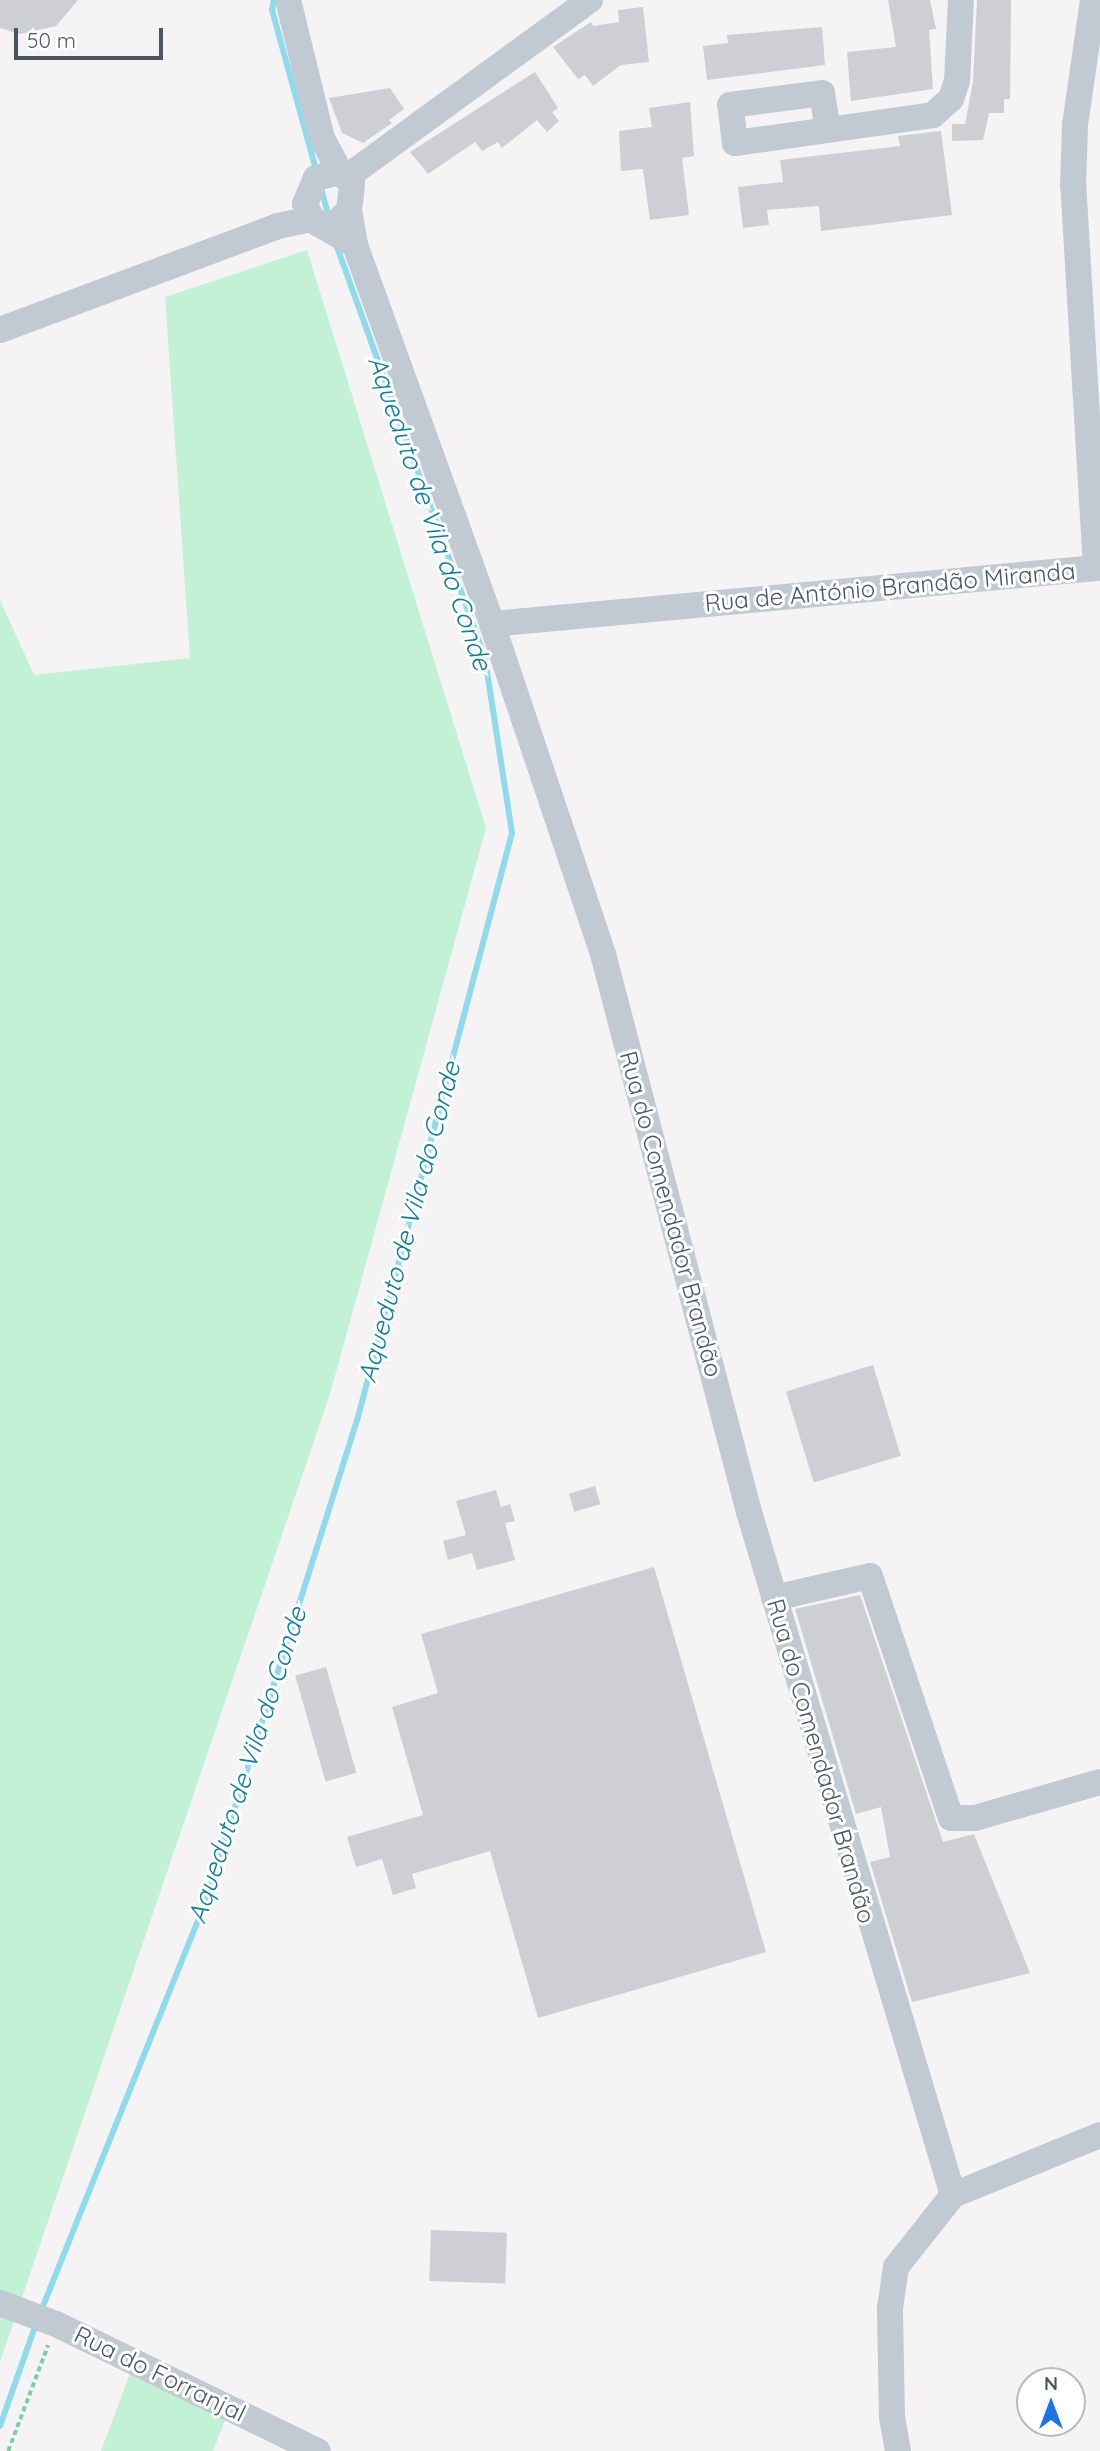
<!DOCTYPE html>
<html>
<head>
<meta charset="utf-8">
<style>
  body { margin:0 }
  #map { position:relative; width:1100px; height:2451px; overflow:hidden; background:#f5f3f3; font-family:Quicksand,sans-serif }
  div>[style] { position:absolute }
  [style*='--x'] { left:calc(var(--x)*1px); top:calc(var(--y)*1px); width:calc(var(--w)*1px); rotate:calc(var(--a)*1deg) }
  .green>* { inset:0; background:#c3f1d5 }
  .stream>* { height:6px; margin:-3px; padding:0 3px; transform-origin:3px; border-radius:3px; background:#90daee }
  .building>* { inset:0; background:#cdcfd5; transform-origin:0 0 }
  .path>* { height:3.5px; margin-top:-1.75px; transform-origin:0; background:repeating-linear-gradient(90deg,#7ad0a6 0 5px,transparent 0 8.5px) }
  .minor>* { height:26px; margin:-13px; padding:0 13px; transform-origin:13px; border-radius:13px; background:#c1cad2 }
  span { translate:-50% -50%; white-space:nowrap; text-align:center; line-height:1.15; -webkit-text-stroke:6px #fff; paint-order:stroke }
  .street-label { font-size:24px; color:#4a5661 }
  .water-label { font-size:26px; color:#0c7c9b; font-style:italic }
  .north { position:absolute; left:1016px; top:2367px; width:70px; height:70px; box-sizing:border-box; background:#fff; border:2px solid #b7bbc0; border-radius:50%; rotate:0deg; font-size:19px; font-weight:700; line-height:28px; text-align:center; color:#4a5661 }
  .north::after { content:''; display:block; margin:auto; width:24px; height:32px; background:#1a73e8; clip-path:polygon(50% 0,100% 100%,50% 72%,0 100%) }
  .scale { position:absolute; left:14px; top:28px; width:149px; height:32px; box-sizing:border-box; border:4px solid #4a5661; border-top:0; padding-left:9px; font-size:21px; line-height:24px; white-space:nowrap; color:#4a5661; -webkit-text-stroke:5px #fff; paint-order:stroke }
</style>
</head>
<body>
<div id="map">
  <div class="green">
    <div style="clip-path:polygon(307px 250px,486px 828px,330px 1394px,0 2362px,0 600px,34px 675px,190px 658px,165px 297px)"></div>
    <div style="clip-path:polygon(131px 2371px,226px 2418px,213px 2451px,101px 2451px)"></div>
  </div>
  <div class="stream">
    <div style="--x:274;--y:0;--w:10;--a:101"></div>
    <div style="--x:272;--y:10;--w:166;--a:74.6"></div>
    <div style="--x:321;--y:188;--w:31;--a:75"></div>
    <div style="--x:41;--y:2311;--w:433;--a:-68.1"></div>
    <div style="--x:203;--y:1909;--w:516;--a:-72.51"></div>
    <div style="--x:358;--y:1417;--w:604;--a:-75.23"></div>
    <div style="--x:512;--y:833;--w:177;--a:-98.8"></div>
    <div style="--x:485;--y:658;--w:439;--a:-109.8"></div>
    <div style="--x:0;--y:2426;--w:108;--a:-70.6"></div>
  </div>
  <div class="building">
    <div style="clip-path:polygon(0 0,78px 0,56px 26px,20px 34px,0 28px)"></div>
    <div style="clip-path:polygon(888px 0,930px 0,936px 29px,929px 30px,933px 89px,851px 101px,847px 52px,896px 47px)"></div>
    <div style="clip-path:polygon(977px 0,1011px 0,1010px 99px,1004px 99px,1004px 113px,989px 113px,983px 140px,952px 141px,952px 124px,965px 124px,973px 82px)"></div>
    <div style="clip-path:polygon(643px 7px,649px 62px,621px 65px,593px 86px,585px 75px,578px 79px,553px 47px,591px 22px,593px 26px,619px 22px,618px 10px)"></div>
    <div style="clip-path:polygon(822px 27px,825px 65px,707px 80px,703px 46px,728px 43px,727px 35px)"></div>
    <div style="clip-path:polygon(535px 72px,558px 108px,552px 112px,559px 121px,547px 132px,537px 120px,502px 148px,498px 142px,482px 151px,475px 142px,428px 174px,410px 152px)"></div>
    <div style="clip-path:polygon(390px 88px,404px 109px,389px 120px,392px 123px,363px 143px,342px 133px,329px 98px)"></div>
    <div style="clip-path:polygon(690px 102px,694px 156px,682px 158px,689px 215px,650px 220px,643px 169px,621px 171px,619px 131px,652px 127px,649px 108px)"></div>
    <div style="clip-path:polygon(941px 131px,952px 215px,821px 231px,819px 206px,767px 210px,769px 225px,743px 228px,738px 187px,783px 182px,780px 160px,900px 146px,898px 136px)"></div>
    <div style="left:873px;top:1365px;width:95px;height:91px;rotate:73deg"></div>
    <div style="left:595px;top:1486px;width:19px;height:27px;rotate:74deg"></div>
    <div style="clip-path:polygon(496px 1490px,501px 1507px,510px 1504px,515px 1521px,505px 1523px,515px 1560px,477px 1570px,472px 1553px,448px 1560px,443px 1541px,466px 1535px,456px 1501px)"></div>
    <div style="clip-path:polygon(654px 1567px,766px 1952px,538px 2018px,490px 1851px,412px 1874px,416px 1888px,393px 1895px,382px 1859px,356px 1867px,347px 1837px,423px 1815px,392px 1707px,438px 1693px,421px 1634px)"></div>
    <div style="clip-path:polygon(860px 1595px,943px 1842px,974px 1834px,1030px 1973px,912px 2002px,870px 1862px,890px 1857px,881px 1807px,856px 1814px,795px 1609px)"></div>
    <div style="left:326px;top:1667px;width:110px;height:32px;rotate:74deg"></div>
    <div style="left:431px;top:2230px;width:76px;height:51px;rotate:2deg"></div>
  </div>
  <div class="path">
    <div style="--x:8;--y:2451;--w:113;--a:-69.3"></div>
  </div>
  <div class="minor">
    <div style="--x:288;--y:0;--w:142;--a:76.2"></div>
    <div style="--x:322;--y:138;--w:38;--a:62"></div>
    <div style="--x:828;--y:130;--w:94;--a:172"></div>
    <div style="--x:735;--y:143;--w:38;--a:-97"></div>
    <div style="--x:730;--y:105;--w:93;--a:-7.4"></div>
    <div style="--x:822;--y:93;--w:37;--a:81"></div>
    <div style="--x:828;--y:130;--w:106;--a:-8.1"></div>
    <div style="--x:933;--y:115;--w:24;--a:-42"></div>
    <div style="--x:951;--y:99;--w:19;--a:-72"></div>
    <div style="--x:957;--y:81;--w:81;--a:-87.2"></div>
    <div style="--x:347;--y:177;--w:301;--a:-36.1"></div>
    <div style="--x:349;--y:210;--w:36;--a:80"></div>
    <div style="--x:355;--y:245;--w:403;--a:70.1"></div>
    <div style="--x:492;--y:624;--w:348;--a:71.4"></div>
    <div style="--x:603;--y:954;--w:577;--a:75.34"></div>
    <div style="--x:749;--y:1512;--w:713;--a:73.37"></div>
    <div style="--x:319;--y:224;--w:17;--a:-3"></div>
    <div style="--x:336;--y:223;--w:18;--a:-45"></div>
    <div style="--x:349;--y:210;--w:26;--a:-83"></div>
    <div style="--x:352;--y:184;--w:17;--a:-135"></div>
    <div style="--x:340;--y:172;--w:25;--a:166"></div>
    <div style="--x:316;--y:178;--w:28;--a:113"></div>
    <div style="--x:305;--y:204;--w:17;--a:65"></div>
    <div style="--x:312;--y:219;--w:9;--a:36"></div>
    <div style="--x:319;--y:224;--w:42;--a:30.3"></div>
    <div style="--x:0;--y:330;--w:297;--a:-20.5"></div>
    <div style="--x:278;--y:226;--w:35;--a:-12"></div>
    <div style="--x:492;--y:624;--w:607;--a:-5.3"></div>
    <div style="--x:1096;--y:568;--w:383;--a:-93.4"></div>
    <div style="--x:1073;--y:186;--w:61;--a:-88.1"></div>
    <div style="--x:1075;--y:125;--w:126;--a:-81.8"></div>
    <div style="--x:774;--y:1598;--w:98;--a:-12.9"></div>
    <div style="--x:870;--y:1576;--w:255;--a:71.5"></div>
    <div style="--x:951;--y:1818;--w:24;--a:0"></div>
    <div style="--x:975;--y:1818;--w:130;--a:-16.1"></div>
    <div style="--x:0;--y:2303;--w:60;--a:20.6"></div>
    <div style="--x:56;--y:2324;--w:291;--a:25.9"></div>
    <div style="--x:898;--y:2451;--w:35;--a:-100"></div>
    <div style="--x:892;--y:2417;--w:109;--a:-91.1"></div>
    <div style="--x:890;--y:2308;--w:41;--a:-81.7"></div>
    <div style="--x:896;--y:2267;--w:92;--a:-51.6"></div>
    <div style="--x:953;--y:2195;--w:159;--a:-22.2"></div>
  </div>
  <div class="street-label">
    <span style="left:890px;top:587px;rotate:-5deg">Rua de António Brandão Miranda</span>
    <span style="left:671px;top:1214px;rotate:75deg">Rua do Comendador Brandão</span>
    <span style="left:821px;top:1761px;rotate:74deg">Rua do Comendador Brandão</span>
    <span style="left:160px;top:2374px;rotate:26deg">Rua do Forranjal</span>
  </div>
  <div class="water-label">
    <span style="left:430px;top:513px;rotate:71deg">Aqueduto de Vila do Conde</span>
    <span style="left:409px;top:1222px;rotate:-75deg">Aqueduto de Vila do Conde</span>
    <span style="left:247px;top:1765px;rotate:-72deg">Aqueduto de Vila do Conde</span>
  </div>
  <div class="north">N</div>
  <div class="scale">50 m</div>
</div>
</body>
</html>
